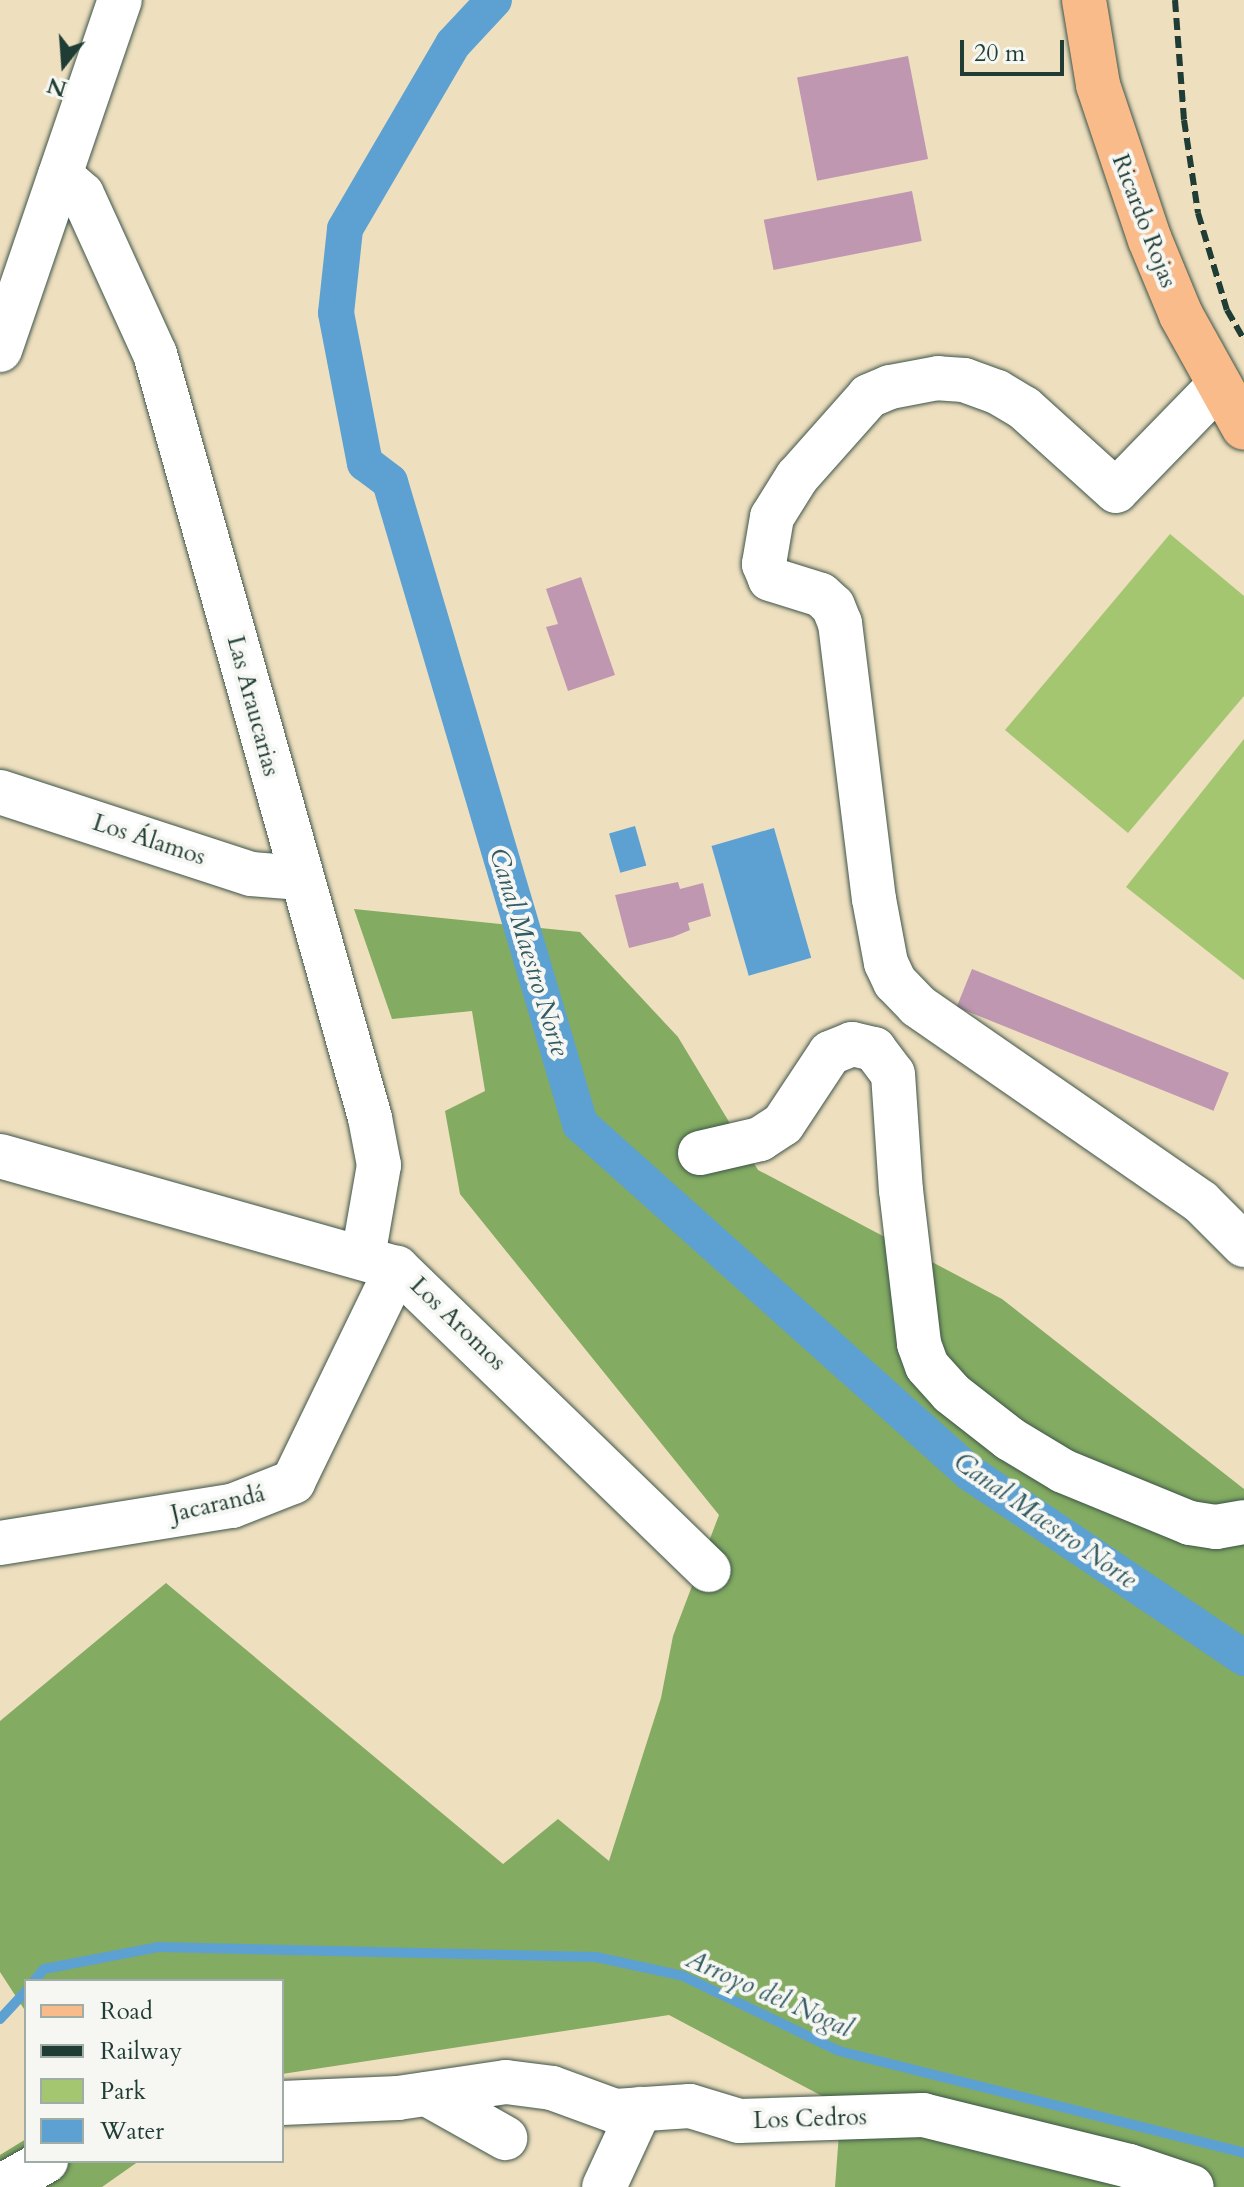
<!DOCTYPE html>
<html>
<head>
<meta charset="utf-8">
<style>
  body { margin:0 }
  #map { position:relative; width:1244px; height:2187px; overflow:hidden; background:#eedfbf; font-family:Cardo,serif }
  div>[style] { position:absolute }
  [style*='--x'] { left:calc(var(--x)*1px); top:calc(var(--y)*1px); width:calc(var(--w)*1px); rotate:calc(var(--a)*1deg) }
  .green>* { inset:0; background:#a4c670 }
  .forest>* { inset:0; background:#83ab62 }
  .water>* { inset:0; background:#5da1d2; transform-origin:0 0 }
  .stream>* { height:10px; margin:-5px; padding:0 5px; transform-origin:5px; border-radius:5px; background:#5da1d2 }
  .canal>* { height:36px; margin:-18px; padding:0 18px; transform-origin:18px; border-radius:18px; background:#5da1d2 }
  .building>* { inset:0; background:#c097b1; transform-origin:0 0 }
  .roads { filter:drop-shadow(0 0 2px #3e5549) drop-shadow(0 0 2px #3e5549) }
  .minor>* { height:44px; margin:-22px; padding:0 22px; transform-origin:22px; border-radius:22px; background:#fff }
  .major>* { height:44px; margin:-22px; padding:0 22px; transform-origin:22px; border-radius:22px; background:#fabb8b }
  .rail>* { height:6px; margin-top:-3px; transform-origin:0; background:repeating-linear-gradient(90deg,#1f3d34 0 12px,transparent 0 18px) }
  span { translate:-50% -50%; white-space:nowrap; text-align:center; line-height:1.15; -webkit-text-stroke:8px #f6f6f2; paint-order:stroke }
  .street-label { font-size:24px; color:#1f3d34 }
  .water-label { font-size:26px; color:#325b63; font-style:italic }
  .legend { position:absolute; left:24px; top:1979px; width:260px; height:184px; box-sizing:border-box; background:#f6f6f2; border:2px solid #a0aca6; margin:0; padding:10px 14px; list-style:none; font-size:24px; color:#1f3d34 }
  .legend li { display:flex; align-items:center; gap:16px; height:40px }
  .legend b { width:40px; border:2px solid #a0aca6 }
  .north { position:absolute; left:24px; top:24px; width:80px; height:80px; -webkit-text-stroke:6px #f6f6f2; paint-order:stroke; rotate:197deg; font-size:22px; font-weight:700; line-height:32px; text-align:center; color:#1f3d34 }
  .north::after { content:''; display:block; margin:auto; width:28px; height:36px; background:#1f3d34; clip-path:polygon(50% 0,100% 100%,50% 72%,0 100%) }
  .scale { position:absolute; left:960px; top:40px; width:104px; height:36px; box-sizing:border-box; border:4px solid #1f3d34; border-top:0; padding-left:10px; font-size:24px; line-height:28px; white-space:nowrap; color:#1f3d34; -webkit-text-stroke:6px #f6f6f2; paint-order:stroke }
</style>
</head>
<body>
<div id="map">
  <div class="green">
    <div style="clip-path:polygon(1170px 534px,1244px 596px,1244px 696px,1128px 833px,1005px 730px)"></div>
    <div style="clip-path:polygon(1244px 739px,1244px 980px,1126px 887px)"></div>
  </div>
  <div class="forest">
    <div style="clip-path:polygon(354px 909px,580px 932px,678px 1037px,758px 1170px,1002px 1299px,1244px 1489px,1244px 2187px,835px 2187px,841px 2106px,669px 2015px,282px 2074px,282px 1981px,26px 1981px,26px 2012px,0 1972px,0 1721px,166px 1583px,503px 1864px,558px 1819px,609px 1861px,661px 1698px,673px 1636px,719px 1515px,460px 1194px,445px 1111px,485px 1091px,472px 1011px,392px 1019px)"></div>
    <div style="clip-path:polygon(26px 2139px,26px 2161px,139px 2161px,102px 2187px,0 2187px,0 2155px)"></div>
  </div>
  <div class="water">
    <div style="left:635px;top:826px;width:41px;height:27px;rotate:74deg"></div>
    <div style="left:774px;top:828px;width:135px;height:65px;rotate:74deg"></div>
  </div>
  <div class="stream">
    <div style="--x:34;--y:1981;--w:16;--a:-50"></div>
    <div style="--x:44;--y:1969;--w:116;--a:-10.9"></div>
    <div style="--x:158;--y:1947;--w:438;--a:1.3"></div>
    <div style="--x:596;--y:1957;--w:89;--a:12.3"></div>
    <div style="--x:683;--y:1976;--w:173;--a:25.7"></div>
    <div style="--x:839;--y:2051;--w:418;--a:14.1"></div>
    <div style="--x:0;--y:2019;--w:38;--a:-47"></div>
  </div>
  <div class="canal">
    <div style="--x:494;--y:0;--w:60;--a:133"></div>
    <div style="--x:453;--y:44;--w:214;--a:120.3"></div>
    <div style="--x:345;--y:229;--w:84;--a:96.1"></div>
    <div style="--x:336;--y:313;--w:153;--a:79.1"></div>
    <div style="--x:365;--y:463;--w:31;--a:37"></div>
    <div style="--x:390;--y:482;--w:670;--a:73.51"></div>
    <div style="--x:580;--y:1124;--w:523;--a:41.82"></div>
    <div style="--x:970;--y:1473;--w:331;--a:34"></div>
  </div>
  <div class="building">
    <div style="left:908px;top:56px;width:105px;height:113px;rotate:79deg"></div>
    <div style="left:912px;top:191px;width:51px;height:151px;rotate:79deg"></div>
    <div style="clip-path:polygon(581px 577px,615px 675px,568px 691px,546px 627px,558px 624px,546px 589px)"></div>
    <div style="clip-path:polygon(678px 882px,680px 889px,703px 883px,711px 916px,688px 923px,690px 930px,673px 937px,629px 948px,615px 895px)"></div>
    <div style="left:972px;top:969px;width:277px;height:41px;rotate:22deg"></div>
  </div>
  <div class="roads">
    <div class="minor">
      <div style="--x:60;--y:175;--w:29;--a:41"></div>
      <div style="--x:82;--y:194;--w:176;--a:65.5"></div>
      <div style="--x:155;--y:354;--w:794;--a:74.28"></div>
      <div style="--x:370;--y:1118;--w:48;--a:79.2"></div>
      <div style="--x:379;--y:1165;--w:93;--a:99.9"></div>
      <div style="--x:0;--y:350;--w:370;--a:-71.1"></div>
      <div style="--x:1218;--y:386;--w:146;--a:134.2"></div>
      <div style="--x:1116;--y:491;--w:124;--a:-137.9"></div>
      <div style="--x:1024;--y:408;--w:31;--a:-149"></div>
      <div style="--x:997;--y:392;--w:35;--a:-160"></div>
      <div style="--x:964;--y:380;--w:26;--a:-176"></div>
      <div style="--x:938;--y:378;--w:49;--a:169.4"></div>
      <div style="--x:890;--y:387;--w:23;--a:157"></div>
      <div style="--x:869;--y:396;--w:108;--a:131.6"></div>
      <div style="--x:797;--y:477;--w:47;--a:122"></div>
      <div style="--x:772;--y:517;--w:48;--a:99.7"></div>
      <div style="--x:764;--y:564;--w:16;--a:68"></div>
      <div style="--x:770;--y:579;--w:53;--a:17.4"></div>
      <div style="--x:821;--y:595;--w:16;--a:43"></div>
      <div style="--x:833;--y:606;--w:18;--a:68"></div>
      <div style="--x:840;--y:623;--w:278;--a:83"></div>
      <div style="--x:874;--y:899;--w:65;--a:79.4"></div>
      <div style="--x:886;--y:963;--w:21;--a:65"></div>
      <div style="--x:895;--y:982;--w:33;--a:46"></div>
      <div style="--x:918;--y:1006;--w:344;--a:34.7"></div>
      <div style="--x:1201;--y:1202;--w:61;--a:45"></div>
      <div style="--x:0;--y:792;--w:264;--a:18.1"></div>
      <div style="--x:251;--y:874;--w:50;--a:4.6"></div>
      <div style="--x:700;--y:1153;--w:62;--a:-13.1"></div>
      <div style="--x:760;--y:1139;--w:27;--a:-33"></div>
      <div style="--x:783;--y:1124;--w:85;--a:-56.5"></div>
      <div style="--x:830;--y:1053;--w:24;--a:-22"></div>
      <div style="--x:852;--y:1044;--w:23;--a:13"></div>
      <div style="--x:874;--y:1049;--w:31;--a:53"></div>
      <div style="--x:893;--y:1074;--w:116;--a:86.1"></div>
      <div style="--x:901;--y:1190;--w:155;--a:83.3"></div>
      <div style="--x:919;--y:1344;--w:23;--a:70"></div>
      <div style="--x:927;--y:1366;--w:36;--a:48"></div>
      <div style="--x:951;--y:1393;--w:75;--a:37.9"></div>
      <div style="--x:1010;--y:1439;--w:62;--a:31.1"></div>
      <div style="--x:1063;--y:1471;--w:137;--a:22.3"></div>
      <div style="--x:1190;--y:1523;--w:26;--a:9"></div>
      <div style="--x:1216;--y:1527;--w:28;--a:-10"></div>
      <div style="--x:0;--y:1156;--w:412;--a:15.8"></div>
      <div style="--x:397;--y:1268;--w:434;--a:44.1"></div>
      <div style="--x:0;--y:1543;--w:235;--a:-9.1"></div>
      <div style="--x:232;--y:1506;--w:66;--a:-21.5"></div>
      <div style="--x:293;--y:1482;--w:238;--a:-64.1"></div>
      <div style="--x:427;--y:2094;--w:90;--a:29.4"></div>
      <div style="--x:282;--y:2103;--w:116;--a:-2.5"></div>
      <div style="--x:398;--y:2098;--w:109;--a:-8.4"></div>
      <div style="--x:506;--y:2082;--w:46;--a:7.4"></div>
      <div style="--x:552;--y:2088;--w:67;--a:20.1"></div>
      <div style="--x:615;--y:2111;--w:75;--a:-3.8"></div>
      <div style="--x:690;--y:2106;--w:51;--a:17"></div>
      <div style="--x:739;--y:2121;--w:184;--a:-1.9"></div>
      <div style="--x:923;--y:2115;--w:212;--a:13.9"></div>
      <div style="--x:1129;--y:2166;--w:66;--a:18.4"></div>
      <div style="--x:0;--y:2187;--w:53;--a:-29.5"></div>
      <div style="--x:604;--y:2187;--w:86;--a:-65.2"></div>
    </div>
    <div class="major">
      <div style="--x:1084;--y:0;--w:86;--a:80.6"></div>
      <div style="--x:1098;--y:85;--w:163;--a:71.5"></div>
      <div style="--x:1150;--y:240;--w:81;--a:67.5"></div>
      <div style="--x:1181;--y:315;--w:129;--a:60.9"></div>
    </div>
  </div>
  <div class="rail">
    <div style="--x:1175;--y:0;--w:120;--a:85.7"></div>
    <div style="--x:1184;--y:120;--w:94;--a:81.4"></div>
    <div style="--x:1198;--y:213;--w:101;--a:73.4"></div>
    <div style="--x:1227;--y:310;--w:34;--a:60"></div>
  </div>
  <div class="street-label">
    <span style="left:1144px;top:221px;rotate:69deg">Ricardo Rojas</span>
    <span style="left:253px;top:706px;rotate:75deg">Las Araucarias</span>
    <span style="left:149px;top:840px;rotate:18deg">Los Álamos</span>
    <span style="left:458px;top:1324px;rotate:44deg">Los Aromos</span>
    <span style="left:218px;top:1504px;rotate:-13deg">Jacarandá</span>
    <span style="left:810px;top:2119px;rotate:-2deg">Los Cedros</span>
  </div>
  <div class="water-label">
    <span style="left:529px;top:952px;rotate:73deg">Canal Maestro Norte</span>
    <span style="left:1045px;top:1521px;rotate:35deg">Canal Maestro Norte</span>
    <span style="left:769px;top:1994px;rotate:24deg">Arroyo del Nogal</span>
  </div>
  <ul class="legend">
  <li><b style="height:10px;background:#fabb8b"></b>Road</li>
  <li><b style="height:10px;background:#1f3d34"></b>Railway</li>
  <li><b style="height:22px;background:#a4c670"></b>Park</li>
  <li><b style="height:22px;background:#5da1d2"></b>Water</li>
  </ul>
  <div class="north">N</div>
  <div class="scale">20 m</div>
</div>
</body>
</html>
